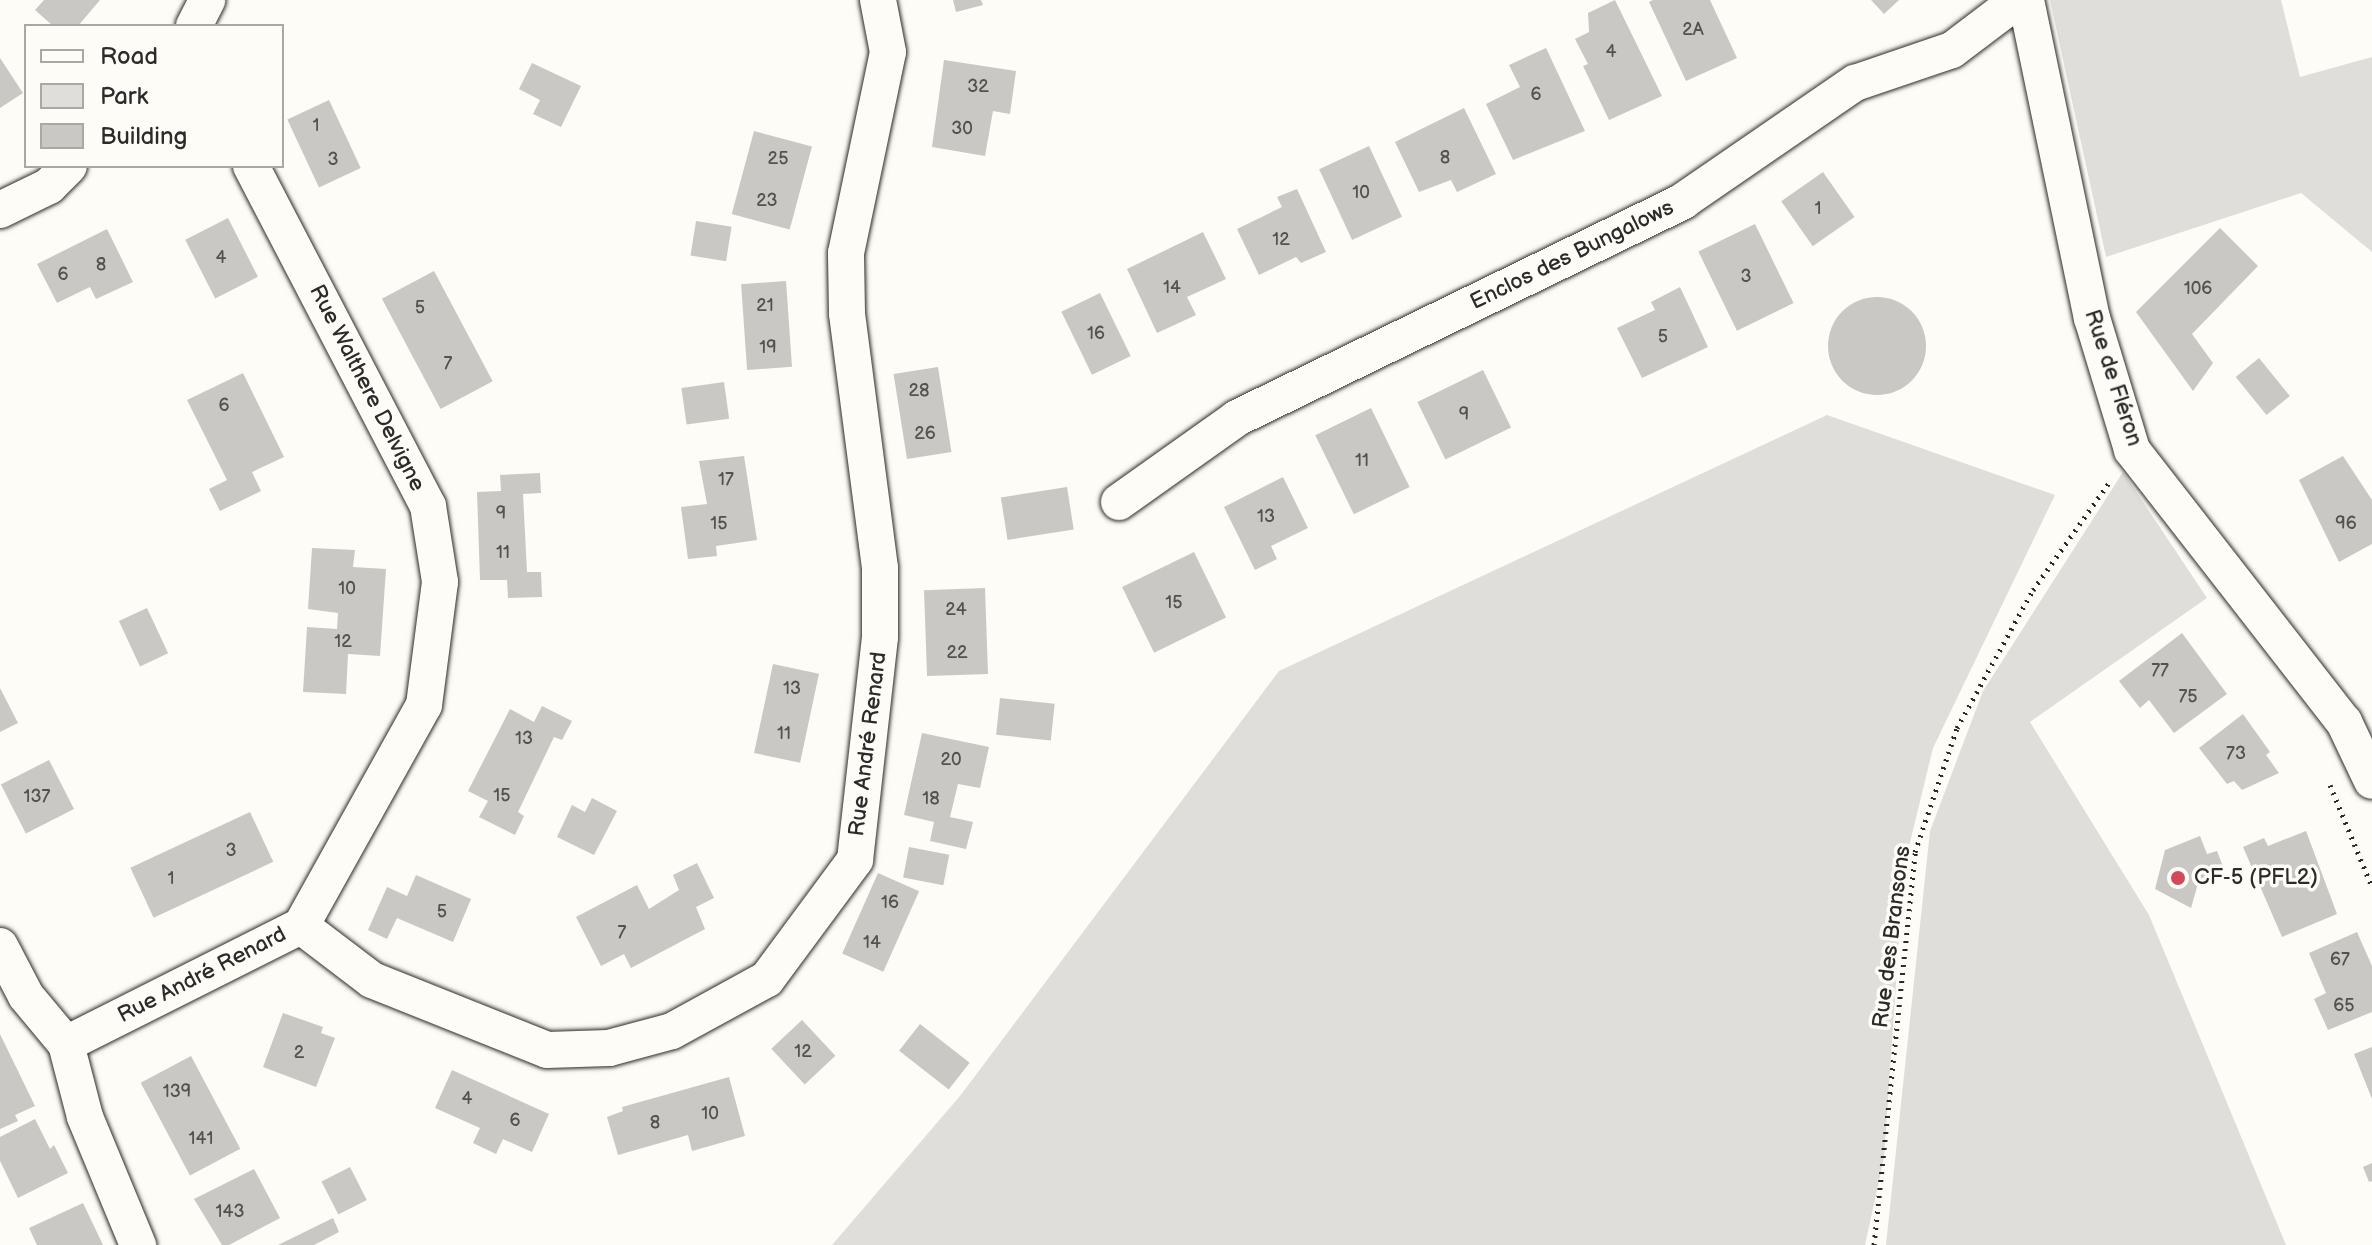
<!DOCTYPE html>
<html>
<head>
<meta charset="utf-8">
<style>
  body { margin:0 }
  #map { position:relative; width:2372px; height:1245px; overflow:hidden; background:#fdfcf7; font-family:"Balsamiq Sans",sans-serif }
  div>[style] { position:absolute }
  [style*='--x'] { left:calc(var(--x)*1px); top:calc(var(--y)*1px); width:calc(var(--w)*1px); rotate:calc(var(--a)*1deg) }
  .green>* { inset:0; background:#dfdeda }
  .building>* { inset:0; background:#c9c8c4; transform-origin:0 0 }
  .round { border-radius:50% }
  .path>* { height:5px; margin-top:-2.5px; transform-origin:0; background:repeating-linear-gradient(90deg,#2b2b2b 0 2px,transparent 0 8px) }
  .roads { filter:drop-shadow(0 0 2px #2b2b2b) drop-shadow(0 0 2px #2b2b2b) }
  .minor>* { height:36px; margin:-18px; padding:0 18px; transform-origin:18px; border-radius:18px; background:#fdfcf7 }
  .dots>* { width:22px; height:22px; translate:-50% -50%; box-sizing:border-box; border:4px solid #fdfcf7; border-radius:50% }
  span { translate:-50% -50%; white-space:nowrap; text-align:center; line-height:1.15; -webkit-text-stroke:7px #fdfcf7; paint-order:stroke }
  .number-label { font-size:18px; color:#525251 }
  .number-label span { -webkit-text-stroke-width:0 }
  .street-label { font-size:22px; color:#2b2b2b }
  .poi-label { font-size:22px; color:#2b2b2b }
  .left { translate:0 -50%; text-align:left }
  .legend { position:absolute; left:24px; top:24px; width:260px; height:144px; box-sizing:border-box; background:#fdfcf7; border:2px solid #a9a8a5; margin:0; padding:10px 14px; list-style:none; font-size:24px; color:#2b2b2b }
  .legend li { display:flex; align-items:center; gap:16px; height:40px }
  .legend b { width:40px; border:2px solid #a9a8a5 }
</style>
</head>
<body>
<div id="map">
  <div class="green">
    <div style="clip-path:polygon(2050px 0,2281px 0,2300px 77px,2372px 57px,2372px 252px,2301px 193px,2106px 257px)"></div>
    <div style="clip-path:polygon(1827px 415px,2055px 495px,1933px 748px,1904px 867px,1884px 1158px,1865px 1245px,832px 1245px,960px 1096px,1279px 671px)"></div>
    <div style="clip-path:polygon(2123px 472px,2207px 598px,2030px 722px,2149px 915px,2286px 1245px,1886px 1245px,1930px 831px,1983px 691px)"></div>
  </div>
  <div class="building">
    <div style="clip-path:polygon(44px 0,100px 0,78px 26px,53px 26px,35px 10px)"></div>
    <div style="clip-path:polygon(953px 0,981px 0,983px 5px,956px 12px)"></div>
    <div style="clip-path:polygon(1615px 0,1662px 96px,1609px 120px,1583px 66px,1588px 64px,1575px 39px,1589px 32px,1588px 13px)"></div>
    <div style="clip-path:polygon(1653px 0,1710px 0,1737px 58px,1686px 81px,1649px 2px)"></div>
    <div style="clip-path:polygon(1871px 0,1899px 0,1884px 14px)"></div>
    <div style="clip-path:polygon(1546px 48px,1585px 131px,1513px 160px,1486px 104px,1520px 87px,1509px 65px)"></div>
    <div style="clip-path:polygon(0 58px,23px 93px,0 108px)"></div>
    <div style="clip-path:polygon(944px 60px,1016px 71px,1010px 114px,993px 111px,985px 156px,932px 147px)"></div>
    <div style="clip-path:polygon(532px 63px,581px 86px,561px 127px,533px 114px,540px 100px,519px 89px)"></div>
    <div style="left:329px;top:100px;width:75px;height:46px;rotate:65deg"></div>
    <div style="clip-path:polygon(1464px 108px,1496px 174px,1457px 192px,1451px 180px,1419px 192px,1395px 142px)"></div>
    <div style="left:754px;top:131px;width:60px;height:86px;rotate:15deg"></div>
    <div style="left:1369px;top:146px;width:78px;height:55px;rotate:65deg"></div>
    <div style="left:1823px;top:172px;width:55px;height:51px;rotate:55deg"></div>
    <div style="clip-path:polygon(1297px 189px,1326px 252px,1301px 263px,1296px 257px,1259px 275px,1237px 229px,1282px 207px,1277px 197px)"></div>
    <div style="left:228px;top:218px;width:66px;height:48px;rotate:63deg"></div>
    <div style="left:696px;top:221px;width:36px;height:35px;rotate:9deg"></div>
    <div style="left:1755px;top:224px;width:88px;height:63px;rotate:64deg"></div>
    <div style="clip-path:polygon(2220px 228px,2258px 266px,2192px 334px,2213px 363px,2193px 391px,2136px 312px)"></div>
    <div style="clip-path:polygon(107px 229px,133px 282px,96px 299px,90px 287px,57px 303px,37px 264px)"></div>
    <div style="clip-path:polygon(1203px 232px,1226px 279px,1187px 297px,1196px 315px,1157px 333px,1127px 269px)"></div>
    <div style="left:434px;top:271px;width:125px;height:59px;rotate:62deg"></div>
    <div style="left:786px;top:281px;width:86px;height:45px;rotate:86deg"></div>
    <div style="clip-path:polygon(1680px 287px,1708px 347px,1642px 378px,1617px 328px,1655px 310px,1651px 302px)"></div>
    <div style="left:1100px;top:293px;width:70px;height:43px;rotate:64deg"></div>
    <div class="round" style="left:1828px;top:297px;width:98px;height:98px"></div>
    <div style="left:2259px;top:358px;width:49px;height:30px;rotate:51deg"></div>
    <div style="left:938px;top:367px;width:86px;height:45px;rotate:81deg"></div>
    <div style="left:1483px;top:370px;width:64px;height:73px;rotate:64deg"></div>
    <div style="clip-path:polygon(243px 373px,284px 457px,252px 472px,261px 491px,220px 511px,209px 489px,227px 480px,187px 400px)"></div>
    <div style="left:724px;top:382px;width:37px;height:43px;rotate:82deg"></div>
    <div style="left:1371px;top:408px;width:88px;height:62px;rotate:64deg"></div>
    <div style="clip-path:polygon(744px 456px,757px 540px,716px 546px,717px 556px,688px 559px,681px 507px,707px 504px,699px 461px)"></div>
    <div style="clip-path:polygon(2343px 456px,2372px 500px,2372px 544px,2339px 562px,2299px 480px)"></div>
    <div style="clip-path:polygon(540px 473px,541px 493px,523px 494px,527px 572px,541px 572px,542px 597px,508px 598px,507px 580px,480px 580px,477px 492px,501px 491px,500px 475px)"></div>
    <div style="clip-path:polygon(1283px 477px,1308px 528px,1271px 546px,1277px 559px,1255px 570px,1224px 507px)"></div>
    <div style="left:1067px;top:487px;width:43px;height:67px;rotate:81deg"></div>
    <div style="clip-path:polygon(312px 548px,355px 550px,353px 567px,386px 569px,380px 656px,348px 654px,346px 694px,303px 692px,307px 627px,337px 629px,338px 613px,308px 609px)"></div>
    <div style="left:1194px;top:552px;width:73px;height:80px;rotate:64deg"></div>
    <div style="left:985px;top:588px;width:86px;height:61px;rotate:88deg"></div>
    <div style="left:147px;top:608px;width:50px;height:31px;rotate:65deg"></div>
    <div style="clip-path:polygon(2182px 633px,2227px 694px,2174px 733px,2149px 700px,2140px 708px,2119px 681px)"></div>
    <div style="left:773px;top:664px;width:47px;height:91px;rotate:12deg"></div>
    <div style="clip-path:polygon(0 688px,18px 723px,0 732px)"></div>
    <div style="left:1000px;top:698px;width:55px;height:37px;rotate:6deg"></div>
    <div style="clip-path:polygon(542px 706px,572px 721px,562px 740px,554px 737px,518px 812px,524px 816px,515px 835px,479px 817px,488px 801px,468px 791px,510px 709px,534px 722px)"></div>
    <div style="clip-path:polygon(2243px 714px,2270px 752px,2266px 755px,2279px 773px,2242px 790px,2234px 781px,2227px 784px,2199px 748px)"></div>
    <div style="clip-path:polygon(922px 733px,989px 747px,980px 788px,958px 784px,950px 817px,973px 822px,966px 849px,930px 841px,934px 822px,904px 815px)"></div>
    <div style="left:49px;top:760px;width:55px;height:54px;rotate:63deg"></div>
    <div style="clip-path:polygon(592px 798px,617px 811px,594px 855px,557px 837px,572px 805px,585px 812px)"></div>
    <div style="left:250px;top:812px;width:55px;height:132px;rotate:65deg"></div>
    <div style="clip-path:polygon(2306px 831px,2337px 914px,2282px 937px,2243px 847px,2264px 838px,2268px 846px)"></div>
    <div style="clip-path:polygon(2200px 836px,2207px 854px,2217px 851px,2224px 869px,2199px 880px,2191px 908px,2155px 889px,2165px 850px)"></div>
    <div style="left:909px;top:847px;width:41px;height:31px;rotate:11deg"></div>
    <div style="clip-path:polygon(697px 863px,714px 898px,696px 907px,705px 929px,631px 968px,624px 954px,601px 966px,576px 917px,637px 885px,649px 909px,679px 890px,673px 875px)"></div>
    <div style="left:878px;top:873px;width:45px;height:88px;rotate:24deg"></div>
    <div style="clip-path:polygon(416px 875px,471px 899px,453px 942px,397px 918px,387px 939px,368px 930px,387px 887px,407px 896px)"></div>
    <div style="clip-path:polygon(2357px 932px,2372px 966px,2372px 1012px,2328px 1030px,2314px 999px,2326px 993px,2309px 953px)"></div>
    <div style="clip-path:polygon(283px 1013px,323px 1027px,321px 1033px,335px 1038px,316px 1087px,263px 1067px)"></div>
    <div style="left:802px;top:1020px;width:49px;height:42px;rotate:47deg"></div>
    <div style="left:920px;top:1024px;width:63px;height:34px;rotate:38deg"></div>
    <div style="clip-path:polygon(0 1034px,35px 1106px,15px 1115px,18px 1121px,0 1129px)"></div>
    <div style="clip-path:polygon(2372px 1047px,2372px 1099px,2354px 1054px)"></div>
    <div style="left:191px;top:1056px;width:105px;height:57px;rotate:62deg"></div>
    <div style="clip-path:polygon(452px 1070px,549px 1114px,532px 1152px,503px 1139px,496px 1154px,473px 1143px,480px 1128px,435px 1108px)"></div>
    <div style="clip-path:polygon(729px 1077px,745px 1136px,692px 1151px,688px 1135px,618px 1155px,607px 1117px,623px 1111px,622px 1107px)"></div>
    <div style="clip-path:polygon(35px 1119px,50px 1149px,54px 1145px,68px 1173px,18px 1198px,0 1161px,0 1137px)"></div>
    <div style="clip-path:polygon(2372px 1163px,2372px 1181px,2369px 1182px,2363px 1167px)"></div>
    <div style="left:350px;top:1167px;width:37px;height:32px;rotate:63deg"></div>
    <div style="clip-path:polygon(254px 1169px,280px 1218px,229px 1245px,222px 1245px,194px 1199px)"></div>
    <div style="clip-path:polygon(83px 1203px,103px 1245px,37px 1245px,29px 1228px)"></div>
    <div style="clip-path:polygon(333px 1218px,339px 1232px,314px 1245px,278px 1245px)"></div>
  </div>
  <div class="path">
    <div style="--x:2330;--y:785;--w:110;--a:67.6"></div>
    <div style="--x:1874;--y:1245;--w:395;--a:-84"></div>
    <div style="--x:1915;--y:852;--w:131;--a:-71.3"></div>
    <div style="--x:1957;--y:728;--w:158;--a:-61.2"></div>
    <div style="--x:2033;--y:590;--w:135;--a:-54.7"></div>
  </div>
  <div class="roads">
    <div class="minor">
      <div style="--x:2026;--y:0;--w:325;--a:78.3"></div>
      <div style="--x:2092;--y:318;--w:138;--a:73.1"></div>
      <div style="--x:2132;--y:450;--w:345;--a:52.1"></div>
      <div style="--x:2344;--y:722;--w:65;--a:64.6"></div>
      <div style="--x:194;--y:26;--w:29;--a:-63"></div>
      <div style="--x:251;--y:166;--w:383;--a:62.5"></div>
      <div style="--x:428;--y:506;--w:77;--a:81"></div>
      <div style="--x:440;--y:582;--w:124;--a:97.4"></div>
      <div style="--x:424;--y:705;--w:253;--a:119.1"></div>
      <div style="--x:0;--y:210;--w:55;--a:-26.1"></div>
      <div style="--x:49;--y:186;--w:28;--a:-45"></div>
      <div style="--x:1119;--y:502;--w:145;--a:-35.4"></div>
      <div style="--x:1237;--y:418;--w:496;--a:-25.9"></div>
      <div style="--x:1683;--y:201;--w:209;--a:-34.5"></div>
      <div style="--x:1855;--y:83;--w:102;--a:-18.8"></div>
      <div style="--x:1952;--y:50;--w:83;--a:-37.1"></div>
      <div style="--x:301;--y:926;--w:89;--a:37.3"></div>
      <div style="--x:372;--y:980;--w:188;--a:21.8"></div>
      <div style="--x:547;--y:1050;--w:62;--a:-1.8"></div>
      <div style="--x:609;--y:1048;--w:65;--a:-15.1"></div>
      <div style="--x:672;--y:1031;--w:108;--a:-28.7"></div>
      <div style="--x:767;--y:979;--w:148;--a:-53.5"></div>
      <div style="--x:855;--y:860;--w:224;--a:-83.6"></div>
      <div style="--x:880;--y:637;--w:69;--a:-90"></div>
      <div style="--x:880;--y:568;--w:257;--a:-97.4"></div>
      <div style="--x:847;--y:313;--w:60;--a:-91"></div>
      <div style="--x:846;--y:253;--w:205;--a:-78.2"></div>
      <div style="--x:888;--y:52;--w:53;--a:-100.9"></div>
      <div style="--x:0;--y:946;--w:56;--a:62.5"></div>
      <div style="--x:26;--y:996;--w:62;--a:50.2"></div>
      <div style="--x:66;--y:1044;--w:75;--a:75.4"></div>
      <div style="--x:85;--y:1117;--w:139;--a:67.5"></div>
      <div style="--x:66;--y:1044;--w:263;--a:-26.7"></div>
    </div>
  </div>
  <div class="dots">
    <div style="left:2178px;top:878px;background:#d1495b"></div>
  </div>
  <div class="number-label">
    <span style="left:1693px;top:30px">2A</span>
    <span style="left:1611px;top:52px">4</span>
    <span style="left:978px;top:87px">32</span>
    <span style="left:1536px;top:95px">6</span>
    <span style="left:316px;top:126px">1</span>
    <span style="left:962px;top:129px">30</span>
    <span style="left:1445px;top:158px">8</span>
    <span style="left:778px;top:159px">25</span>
    <span style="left:333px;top:160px">3</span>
    <span style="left:1361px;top:193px">10</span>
    <span style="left:767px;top:201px">23</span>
    <span style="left:1818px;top:209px">1</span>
    <span style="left:1281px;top:240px">12</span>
    <span style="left:221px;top:258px">4</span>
    <span style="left:101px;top:265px">8</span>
    <span style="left:63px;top:275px">6</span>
    <span style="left:1746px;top:277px">3</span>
    <span style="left:1172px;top:288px">14</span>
    <span style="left:2198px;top:289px">106</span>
    <span style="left:765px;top:306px">21</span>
    <span style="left:420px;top:308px">5</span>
    <span style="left:1096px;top:334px">16</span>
    <span style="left:1663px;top:337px">5</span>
    <span style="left:768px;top:348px">19</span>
    <span style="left:448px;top:364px">7</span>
    <span style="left:919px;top:391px">28</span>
    <span style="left:224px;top:406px">6</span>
    <span style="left:1464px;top:415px">9</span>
    <span style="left:925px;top:434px">26</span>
    <span style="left:1362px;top:461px">11</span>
    <span style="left:726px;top:480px">17</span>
    <span style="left:501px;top:514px">9</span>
    <span style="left:1266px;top:517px">13</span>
    <span style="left:719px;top:524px">15</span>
    <span style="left:2346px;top:524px">96</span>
    <span style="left:503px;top:553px">11</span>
    <span style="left:347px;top:589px">10</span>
    <span style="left:1174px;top:603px">15</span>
    <span style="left:956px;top:610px">24</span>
    <span style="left:343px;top:642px">12</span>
    <span style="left:957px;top:653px">22</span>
    <span style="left:2160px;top:671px">77</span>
    <span style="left:792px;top:689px">13</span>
    <span style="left:2188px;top:697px">75</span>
    <span style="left:784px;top:734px">11</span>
    <span style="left:524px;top:739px">13</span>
    <span style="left:2236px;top:754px">73</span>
    <span style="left:951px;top:760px">20</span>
    <span style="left:502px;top:796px">15</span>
    <span style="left:37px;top:797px">137</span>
    <span style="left:931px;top:799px">18</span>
    <span style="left:231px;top:851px">3</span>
    <span style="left:171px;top:879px">1</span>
    <span style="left:890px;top:903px">16</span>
    <span style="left:442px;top:912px">5</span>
    <span style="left:622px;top:933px">7</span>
    <span style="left:872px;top:943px">14</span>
    <span style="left:2340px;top:960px">67</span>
    <span style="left:2344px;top:1006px">65</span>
    <span style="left:803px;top:1052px">12</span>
    <span style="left:299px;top:1053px">2</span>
    <span style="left:177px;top:1092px">139</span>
    <span style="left:467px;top:1099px">4</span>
    <span style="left:710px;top:1114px">10</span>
    <span style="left:515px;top:1121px">6</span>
    <span style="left:655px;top:1123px">8</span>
    <span style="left:201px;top:1139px">141</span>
    <span style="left:230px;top:1212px">143</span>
  </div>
  <div class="street-label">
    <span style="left:1572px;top:255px;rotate:-26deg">Enclos des Bungalows</span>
    <span style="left:2113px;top:378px;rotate:72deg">Rue de Fléron</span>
    <span style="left:367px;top:388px;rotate:63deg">Rue Walthere Delvigne</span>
    <span style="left:868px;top:744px;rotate:-83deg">Rue André Renard</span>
    <span style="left:1892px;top:937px;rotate:-83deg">Rue des Bransons</span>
    <span style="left:202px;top:975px;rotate:-27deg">Rue André Renard</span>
  </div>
  <div class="poi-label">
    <span class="left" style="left:2194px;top:878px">CF-5 (PFL2)</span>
  </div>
  <ul class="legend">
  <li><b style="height:10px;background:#fdfcf7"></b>Road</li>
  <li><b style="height:22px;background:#dfdeda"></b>Park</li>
  <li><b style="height:22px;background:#c9c8c4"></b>Building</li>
  </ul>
</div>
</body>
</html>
